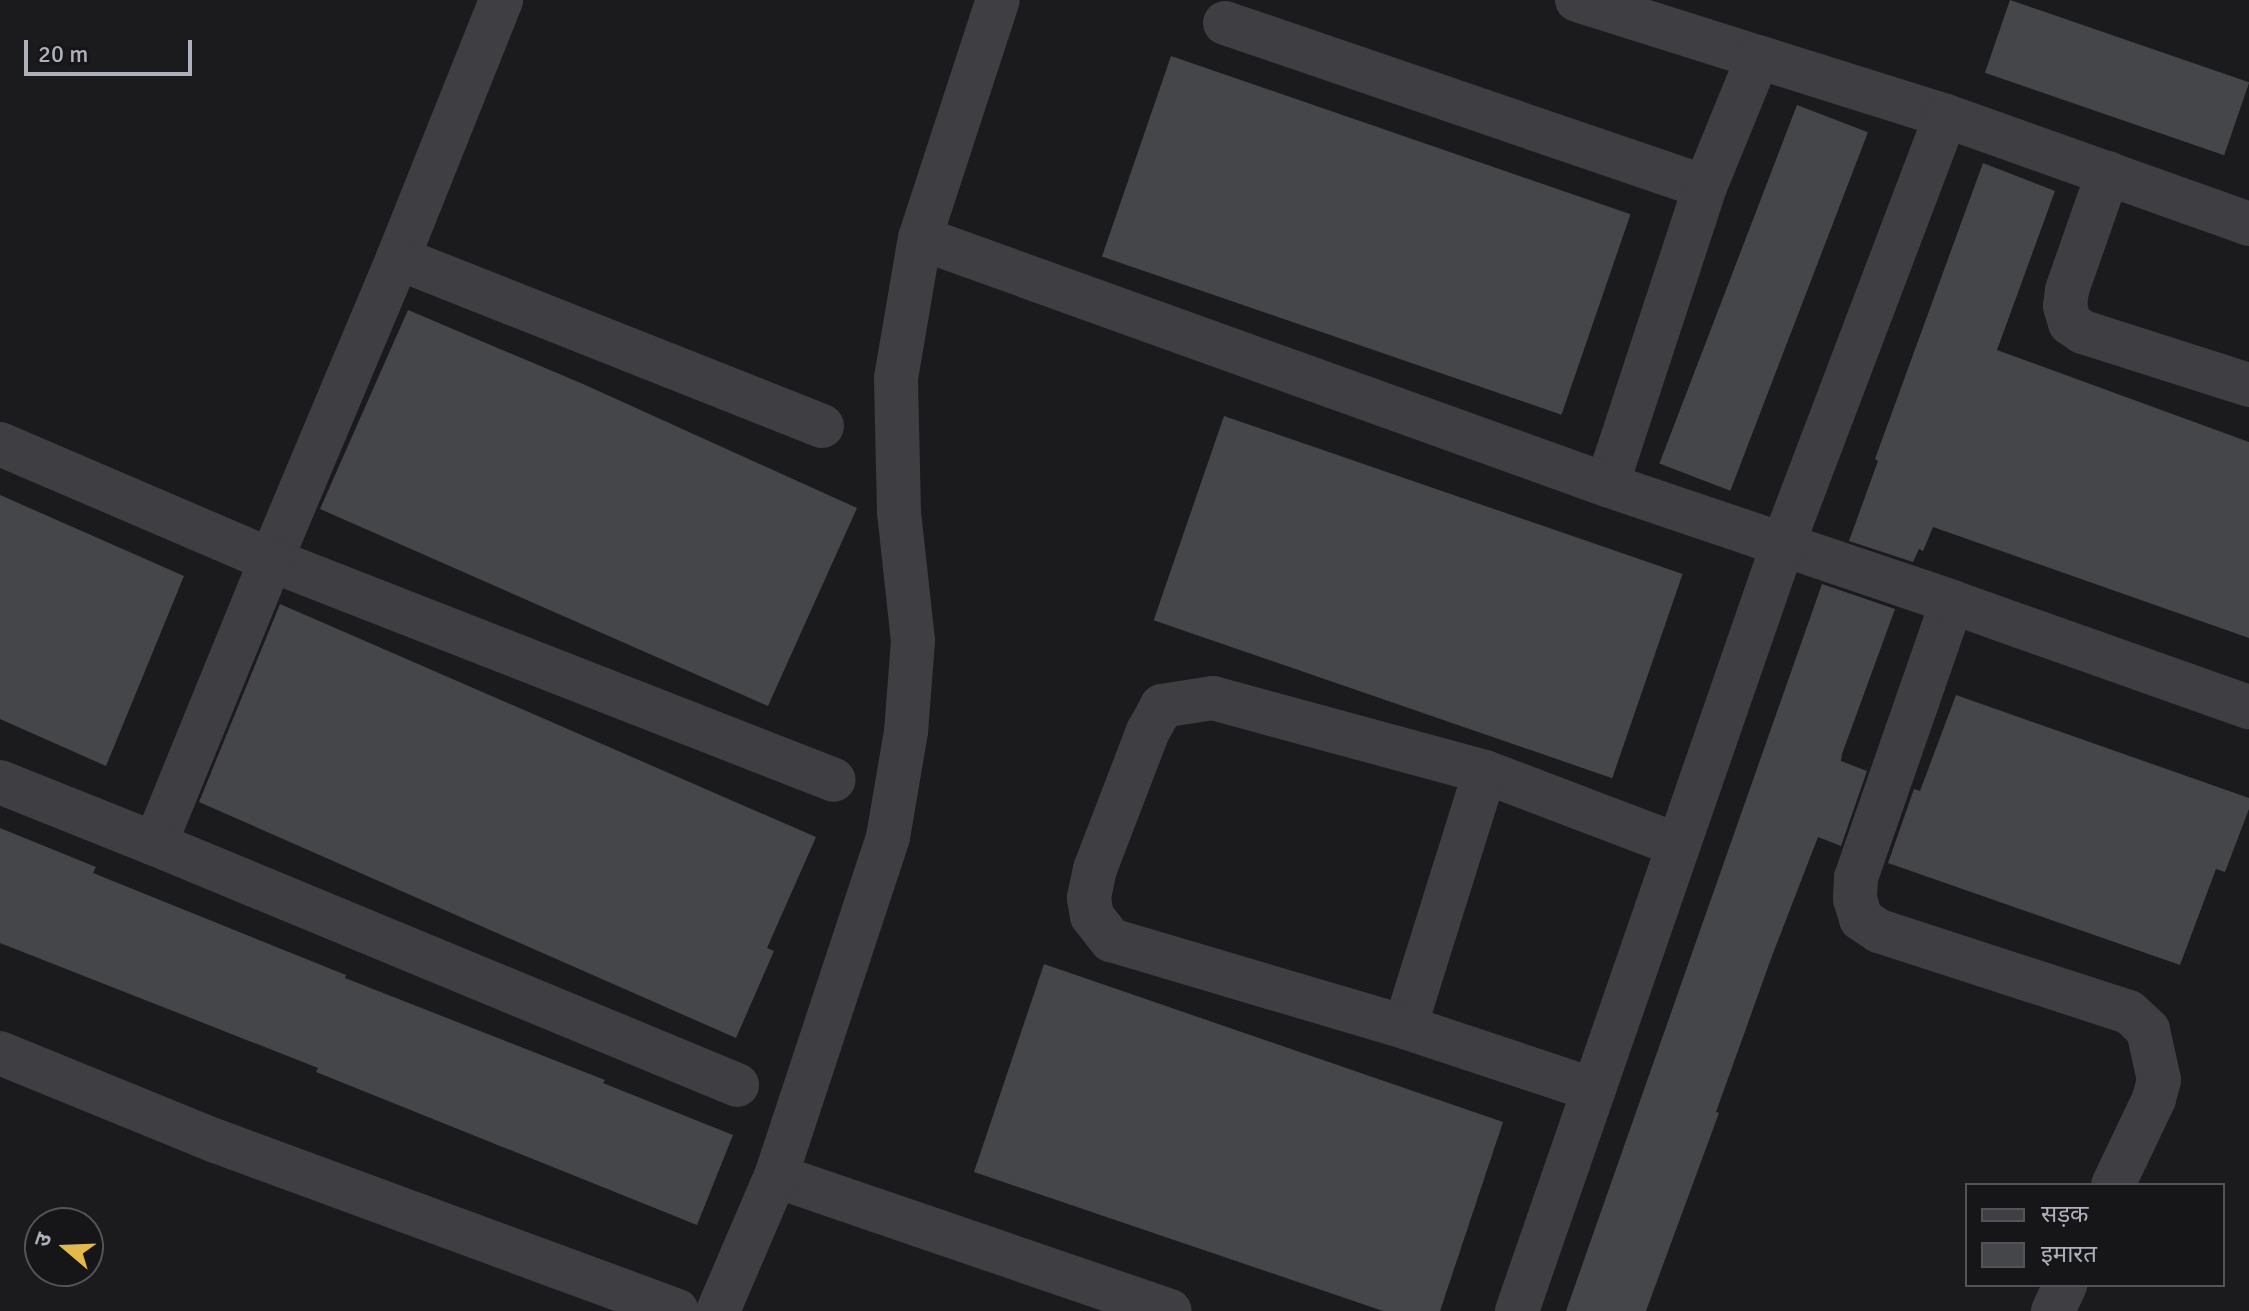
<!DOCTYPE html>
<html>
<head>
<meta charset="utf-8">
<style>
  body { margin:0 }
  #map { position:relative; width:2249px; height:1311px; overflow:hidden; background:#1b1a1c; font-family:Signika,"Noto Sans Devanagari",sans-serif }
  div>[style] { position:absolute }
  [style*='--x'] { left:calc(var(--x)*1px); top:calc(var(--y)*1px); width:calc(var(--w)*1px); rotate:calc(var(--a)*1deg) }
  .building>* { inset:0; background:#454649; transform-origin:0 0 }
  .street>* { height:44px; margin:-22px; padding:0 22px; transform-origin:22px; border-radius:22px; background:#3e3e43 }
  span { translate:-50% -50%; white-space:nowrap; text-align:center; line-height:1.15; -webkit-text-stroke:8px #161517; paint-order:stroke }
  .legend { position:absolute; left:1965px; top:1183px; width:260px; height:104px; box-sizing:border-box; background:#161517; border:2px solid #535359; margin:0; padding:10px 14px; list-style:none; font-size:24px; color:#aeb1bb }
  .legend li { display:flex; align-items:center; gap:16px; height:40px }
  .legend b { width:40px; border:2px solid #535359 }
  .north { position:absolute; left:24px; top:1207px; width:80px; height:80px; box-sizing:border-box; background:#161517; border:2px solid #535359; border-radius:50%; rotate:289deg; font-size:22px; font-weight:700; line-height:32px; text-align:center; color:#aeb1bb }
  .north::after { content:''; display:block; margin:auto; width:28px; height:36px; background:#e2b94d; clip-path:polygon(50% 0,100% 100%,50% 72%,0 100%) }
  .scale { position:absolute; left:24px; top:40px; width:168px; height:36px; box-sizing:border-box; border:4px solid #aeb1bb; border-top:0; padding-left:10px; font-size:24px; line-height:28px; white-space:nowrap; color:#aeb1bb; -webkit-text-stroke:6px #161517; paint-order:stroke }
</style>
</head>
<body>
<div id="map">
  <div class="building">
    <div style="left:2010px;top:0;width:253px;height:77px;rotate:19deg"></div>
    <div style="left:1171px;top:56px;width:486px;height:212px;rotate:19deg"></div>
    <div style="left:1797px;top:105px;width:76px;height:384px;rotate:21deg"></div>
    <div style="clip-path:polygon(1983px 163px,2055px 191px,1997px 350px,2249px 442px,2249px 638px,1933px 527px,1923px 551px,1919px 549px,1913px 562px,1849px 541px,1878px 461px,1875px 459px)"></div>
    <div style="clip-path:polygon(408px 310px,583px 384px,857px 508px,768px 706px,320px 509px)"></div>
    <div style="left:1224px;top:416px;width:485px;height:216px;rotate:19deg"></div>
    <div style="clip-path:polygon(0 495px,184px 576px,106px 766px,0 719px)"></div>
    <div style="clip-path:polygon(1822px 584px,1895px 609px,1842px 754px,1841px 761px,1867px 771px,1841px 846px,1818px 837px,1772px 956px,1716px 1112px,1719px 1113px,1646px 1311px,1566px 1311px)"></div>
    <div style="clip-path:polygon(280px 604px,816px 837px,767px 948px,774px 951px,736px 1038px,199px 802px)"></div>
    <div style="clip-path:polygon(1956px 695px,2249px 798px,2249px 809px,2225px 872px,2216px 869px,2180px 965px,1888px 863px,1914px 789px,1920px 791px)"></div>
    <div style="clip-path:polygon(0 828px,96px 867px,93px 873px,346px 975px,345px 978px,605px 1080px,603px 1083px,733px 1135px,697px 1225px,316px 1072px,318px 1068px,0 943px)"></div>
    <div style="clip-path:polygon(1044px 964px,1503px 1122px,1440px 1311px,1383px 1311px,974px 1172px)"></div>
  </div>
  <div class="street">
    <div style="--x:1577;--y:0;--w:190;--a:17.5"></div>
    <div style="--x:1225;--y:23;--w:507;--a:18.86"></div>
    <div style="--x:2108;--y:173;--w:124;--a:109.3"></div>
    <div style="--x:2067;--y:290;--w:16;--a:97"></div>
    <div style="--x:2065;--y:306;--w:18;--a:74"></div>
    <div style="--x:2070;--y:323;--w:16;--a:35"></div>
    <div style="--x:2083;--y:332;--w:174;--a:17.7"></div>
    <div style="--x:920;--y:238;--w:250;--a:-71.9"></div>
    <div style="--x:398;--y:258;--w:278;--a:-68.2"></div>
    <div style="--x:822;--y:426;--w:456;--a:-158.4"></div>
    <div style="--x:398;--y:258;--w:328;--a:112.8"></div>
    <div style="--x:271;--y:560;--w:604;--a:21.34"></div>
    <div style="--x:0;--y:444;--w:295;--a:23.2"></div>
    <div style="--x:271;--y:560;--w:307;--a:112.2"></div>
    <div style="--x:155;--y:844;--w:630;--a:22.49"></div>
    <div style="--x:1607;--y:485;--w:314;--a:-71.8"></div>
    <div style="--x:1705;--y:187;--w:140;--a:-67.8"></div>
    <div style="--x:1758;--y:57;--w:197;--a:17.4"></div>
    <div style="--x:1952;--y:602;--w:292;--a:109.2"></div>
    <div style="--x:1856;--y:878;--w:21;--a:93"></div>
    <div style="--x:1855;--y:899;--w:21;--a:73"></div>
    <div style="--x:1861;--y:919;--w:22;--a:34"></div>
    <div style="--x:1879;--y:931;--w:263;--a:18"></div>
    <div style="--x:2129;--y:1012;--w:26;--a:43"></div>
    <div style="--x:2148;--y:1030;--w:51;--a:77.6"></div>
    <div style="--x:2159;--y:1080;--w:20;--a:105"></div>
    <div style="--x:2154;--y:1099;--w:95;--a:115.5"></div>
    <div style="--x:1485;--y:772;--w:205;--a:20.8"></div>
    <div style="--x:0;--y:782;--w:167;--a:21.8"></div>
    <div style="--x:1405;--y:1027;--w:267;--a:-72.6"></div>
    <div style="--x:1485;--y:772;--w:282;--a:-164.8"></div>
    <div style="--x:1213;--y:698;--w:52;--a:171.1"></div>
    <div style="--x:1162;--y:706;--w:29;--a:119"></div>
    <div style="--x:1148;--y:731;--w:148;--a:111"></div>
    <div style="--x:1095;--y:869;--w:30;--a:102"></div>
    <div style="--x:1089;--y:898;--w:18;--a:81"></div>
    <div style="--x:1092;--y:916;--w:31;--a:52"></div>
    <div style="--x:1111;--y:940;--w:307;--a:16.5"></div>
    <div style="--x:1405;--y:1027;--w:199;--a:18.4"></div>
    <div style="--x:0;--y:1053;--w:233;--a:22.2"></div>
    <div style="--x:216;--y:1141;--w:491;--a:20.2"></div>
    <div style="--x:776;--y:1176;--w:416;--a:18.9"></div>
    <div style="--x:718;--y:1311;--w:147;--a:-66.8"></div>
    <div style="--x:776;--y:1176;--w:357;--a:-71.7"></div>
    <div style="--x:888;--y:837;--w:107;--a:-80.3"></div>
    <div style="--x:906;--y:732;--w:91;--a:-85.6"></div>
    <div style="--x:913;--y:641;--w:130;--a:-96.2"></div>
    <div style="--x:899;--y:512;--w:134;--a:-91.3"></div>
    <div style="--x:896;--y:378;--w:142;--a:-80.3"></div>
    <div style="--x:920;--y:238;--w:730;--a:19.78"></div>
    <div style="--x:1607;--y:485;--w:364;--a:18.7"></div>
    <div style="--x:1952;--y:602;--w:315;--a:19.5"></div>
    <div style="--x:1517;--y:1311;--w:809;--a:-70.87"></div>
    <div style="--x:1782;--y:547;--w:461;--a:-69.2"></div>
    <div style="--x:1946;--y:116;--w:322;--a:19.6"></div>
    <div style="--x:2053;--y:1311;--w:29;--a:-65"></div>
  </div>
  <ul class="legend">
  <li><b style="height:10px;background:#3e3e43"></b>सड़क</li>
  <li><b style="height:22px;background:#454649"></b>इमारत</li>
  </ul>
  <div class="north">उ</div>
  <div class="scale">20 m</div>
</div>
</body>
</html>
